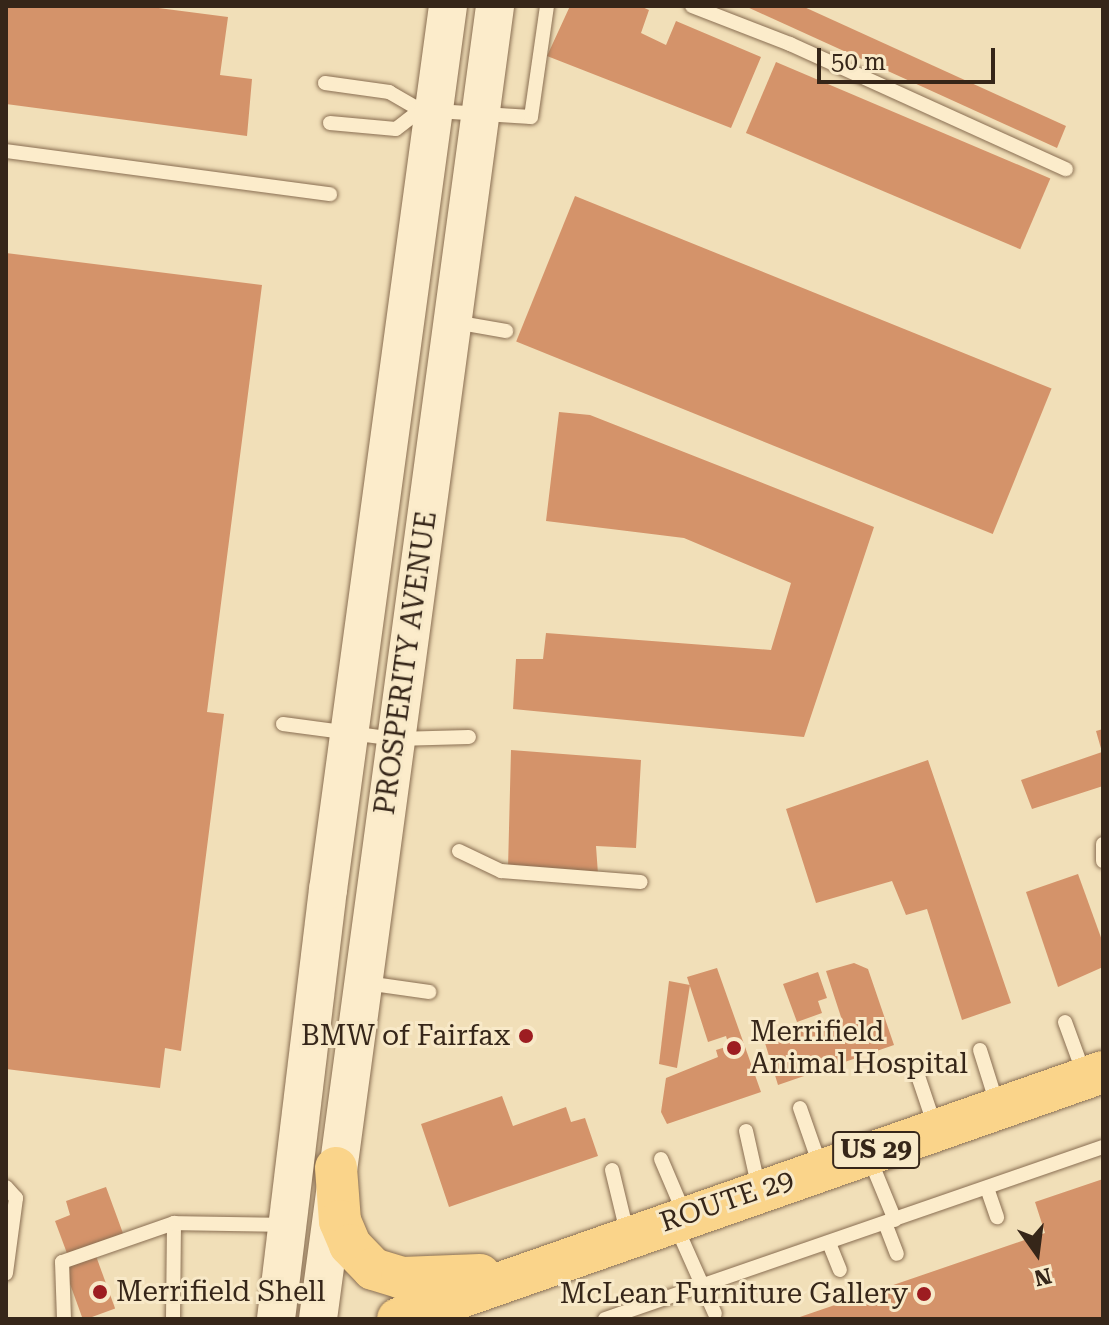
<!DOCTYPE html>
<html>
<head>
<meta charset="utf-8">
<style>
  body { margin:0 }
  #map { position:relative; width:1109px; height:1325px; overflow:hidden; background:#f1dfb8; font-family:"Roboto Serif",serif }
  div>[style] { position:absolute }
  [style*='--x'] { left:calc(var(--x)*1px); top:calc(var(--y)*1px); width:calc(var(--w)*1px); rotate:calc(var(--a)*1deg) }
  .building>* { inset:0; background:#d4936a; transform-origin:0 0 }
  .roads { filter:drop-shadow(0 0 2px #896e52) drop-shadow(0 0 2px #896e52) }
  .lane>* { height:14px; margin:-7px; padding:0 7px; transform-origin:7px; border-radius:7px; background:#fceccb }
  .secondary>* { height:38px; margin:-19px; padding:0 19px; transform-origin:19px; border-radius:19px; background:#fceccb }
  .primary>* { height:42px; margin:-21px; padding:0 21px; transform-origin:21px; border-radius:21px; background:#fad48a }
  .dots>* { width:22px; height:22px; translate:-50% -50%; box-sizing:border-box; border:4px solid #f8e9c8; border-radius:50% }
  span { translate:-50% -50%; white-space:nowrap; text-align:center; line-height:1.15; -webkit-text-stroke:6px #f8e9c8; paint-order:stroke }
  .shield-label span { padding:2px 6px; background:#f8e9c8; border:2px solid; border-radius:6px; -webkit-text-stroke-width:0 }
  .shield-label { font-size:26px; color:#362619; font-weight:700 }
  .street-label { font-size:28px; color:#362619 }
  .poi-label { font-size:28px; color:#362619 }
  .left { translate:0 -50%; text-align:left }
  .right { translate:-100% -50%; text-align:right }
  .frame { position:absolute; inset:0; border:8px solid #362619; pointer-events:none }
  .north { position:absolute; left:997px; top:1213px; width:80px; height:80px; -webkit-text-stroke:6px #f8e9c8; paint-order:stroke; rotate:166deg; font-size:22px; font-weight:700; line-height:32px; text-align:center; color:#362619 }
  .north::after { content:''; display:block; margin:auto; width:28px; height:36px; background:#362619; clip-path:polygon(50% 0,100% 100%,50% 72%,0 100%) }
  .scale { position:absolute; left:817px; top:48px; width:178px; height:36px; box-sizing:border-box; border:4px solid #362619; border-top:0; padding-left:10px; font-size:24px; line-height:28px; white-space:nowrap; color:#362619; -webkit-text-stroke:6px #f8e9c8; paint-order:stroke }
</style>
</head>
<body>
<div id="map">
  <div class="building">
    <div style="clip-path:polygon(8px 6px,143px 6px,228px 17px,220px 75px,252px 79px,247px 136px,6px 104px)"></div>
    <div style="clip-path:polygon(570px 6px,640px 6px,649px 10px,641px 33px,666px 45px,676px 21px,761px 57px,731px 128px,547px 56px)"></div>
    <div style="clip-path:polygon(745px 6px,802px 6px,1066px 126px,1057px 148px)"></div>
    <div style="left:776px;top:62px;width:298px;height:77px;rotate:23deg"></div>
    <div style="left:575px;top:196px;width:514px;height:157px;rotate:22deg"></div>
    <div style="clip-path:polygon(6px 253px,262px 285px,207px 712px,224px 714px,181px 1051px,165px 1048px,160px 1088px,6px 1069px)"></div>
    <div style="clip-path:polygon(559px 412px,590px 415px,874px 527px,804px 737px,513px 709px,516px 659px,543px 659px,546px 633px,771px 650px,791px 583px,684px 538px,546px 521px)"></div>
    <div style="clip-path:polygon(1103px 729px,1103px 786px,1032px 809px,1021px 780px,1102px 752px,1096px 731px)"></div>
    <div style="clip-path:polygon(511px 750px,641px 760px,636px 848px,596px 846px,598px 874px,508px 868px)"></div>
    <div style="clip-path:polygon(928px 760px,1011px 1003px,962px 1020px,927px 909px,906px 915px,892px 881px,816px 903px,786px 809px)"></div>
    <div style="clip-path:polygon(1078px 874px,1103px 943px,1103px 967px,1058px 987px,1026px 892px)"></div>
    <div style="clip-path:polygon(854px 963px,868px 969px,894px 1045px,778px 1085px,765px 1043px,841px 1017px,826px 971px)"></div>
    <div style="clip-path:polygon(717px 968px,761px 1092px,667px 1124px,661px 1112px,666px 1078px,718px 1057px,716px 1050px,729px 1046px,726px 1036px,708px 1042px,687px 977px)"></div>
    <div style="clip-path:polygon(818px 972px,827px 998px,818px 1001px,822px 1013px,797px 1022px,783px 984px)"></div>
    <div style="clip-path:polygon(669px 981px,690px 985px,677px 1068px,659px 1064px)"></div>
    <div style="clip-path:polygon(502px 1096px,513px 1126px,566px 1107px,571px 1122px,585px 1118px,598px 1156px,449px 1207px,421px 1124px)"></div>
    <div style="clip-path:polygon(1103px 1179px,1103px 1319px,794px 1319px,1045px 1233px,1035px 1202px)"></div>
    <div style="clip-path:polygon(106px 1187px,124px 1236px,68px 1256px,55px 1221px,70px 1215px,66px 1201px)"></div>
    <div style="left:96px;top:1256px;width:56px;height:34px;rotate:70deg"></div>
  </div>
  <div class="roads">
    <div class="lane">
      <div style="--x:692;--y:6;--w:105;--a:21.2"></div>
      <div style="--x:790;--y:44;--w:303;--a:24.4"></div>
      <div style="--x:325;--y:83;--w:65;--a:8"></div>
      <div style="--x:389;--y:92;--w:36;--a:30"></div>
      <div style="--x:420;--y:110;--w:111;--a:3.6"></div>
      <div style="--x:531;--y:117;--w:112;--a:-81.8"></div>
      <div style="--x:330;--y:123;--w:66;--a:5.2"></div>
      <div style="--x:396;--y:129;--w:31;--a:-38"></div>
      <div style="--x:6;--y:151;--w:327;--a:7.6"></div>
      <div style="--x:455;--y:322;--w:52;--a:10"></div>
      <div style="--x:283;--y:724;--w:114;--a:7.6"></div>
      <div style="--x:396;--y:739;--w:73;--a:-1.6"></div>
      <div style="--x:1103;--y:844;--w:17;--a:90"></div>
      <div style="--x:459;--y:851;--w:47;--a:25.5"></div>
      <div style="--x:501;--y:871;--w:140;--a:4.5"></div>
      <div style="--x:366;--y:983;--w:64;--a:8.1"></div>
      <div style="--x:1065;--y:1022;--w:55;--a:69.9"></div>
      <div style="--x:980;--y:1050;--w:57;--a:72.5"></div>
      <div style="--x:916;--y:1070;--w:59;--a:71.3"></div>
      <div style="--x:800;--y:1108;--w:64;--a:70.7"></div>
      <div style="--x:746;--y:1131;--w:59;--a:77.4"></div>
      <div style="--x:869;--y:1157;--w:68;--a:67.6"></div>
      <div style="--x:661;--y:1159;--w:59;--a:66.9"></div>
      <div style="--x:612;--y:1170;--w:68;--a:76.4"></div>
      <div style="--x:6;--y:1187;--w:15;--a:48"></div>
      <div style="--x:16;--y:1198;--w:76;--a:97.6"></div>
      <div style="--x:987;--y:1188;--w:31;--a:71"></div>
      <div style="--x:885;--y:1223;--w:33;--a:69"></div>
      <div style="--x:675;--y:1224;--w:98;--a:66"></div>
      <div style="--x:829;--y:1243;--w:29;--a:68"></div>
      <div style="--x:64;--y:1319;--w:57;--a:-92"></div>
      <div style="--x:62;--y:1262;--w:119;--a:-19.2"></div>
      <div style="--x:173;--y:1319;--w:96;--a:-89.4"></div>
      <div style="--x:174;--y:1223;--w:110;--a:1"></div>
      <div style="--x:605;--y:1319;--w:527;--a:-19.05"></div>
    </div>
    <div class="secondary">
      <div style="--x:276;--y:1319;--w:432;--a:-83.1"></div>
      <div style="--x:328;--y:890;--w:892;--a:-82.27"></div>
      <div style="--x:318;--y:1319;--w:1325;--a:-82.32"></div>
    </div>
    <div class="primary">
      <div style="--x:336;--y:1168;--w:53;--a:85.7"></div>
      <div style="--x:340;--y:1221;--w:26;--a:67"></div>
      <div style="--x:350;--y:1245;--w:33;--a:46"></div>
      <div style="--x:373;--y:1269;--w:30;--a:17"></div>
      <div style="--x:402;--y:1278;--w:78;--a:-2.2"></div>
      <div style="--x:398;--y:1319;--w:747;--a:-19.31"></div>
    </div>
  </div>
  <div class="dots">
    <div style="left:526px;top:1036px;background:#9d1d21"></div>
    <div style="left:734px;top:1048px;background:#9d1d21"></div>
    <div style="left:100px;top:1292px;background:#9d1d21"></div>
    <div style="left:924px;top:1294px;background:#9d1d21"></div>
  </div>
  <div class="shield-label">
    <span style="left:876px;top:1150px">US 29</span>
  </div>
  <div class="street-label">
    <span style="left:406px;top:663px;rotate:-82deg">PROSPERITY AVENUE</span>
    <span style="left:727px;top:1201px;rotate:-19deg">ROUTE 29</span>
  </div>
  <div class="poi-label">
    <span class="left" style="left:750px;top:1048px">Merrifield<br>Animal Hospital</span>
    <span class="right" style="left:510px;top:1036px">BMW of Fairfax</span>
    <span class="left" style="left:116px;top:1292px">Merrifield Shell</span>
    <span class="right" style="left:908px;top:1294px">McLean Furniture Gallery</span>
  </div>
  <div class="frame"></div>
  <div class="north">N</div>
  <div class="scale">50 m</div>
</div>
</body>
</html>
